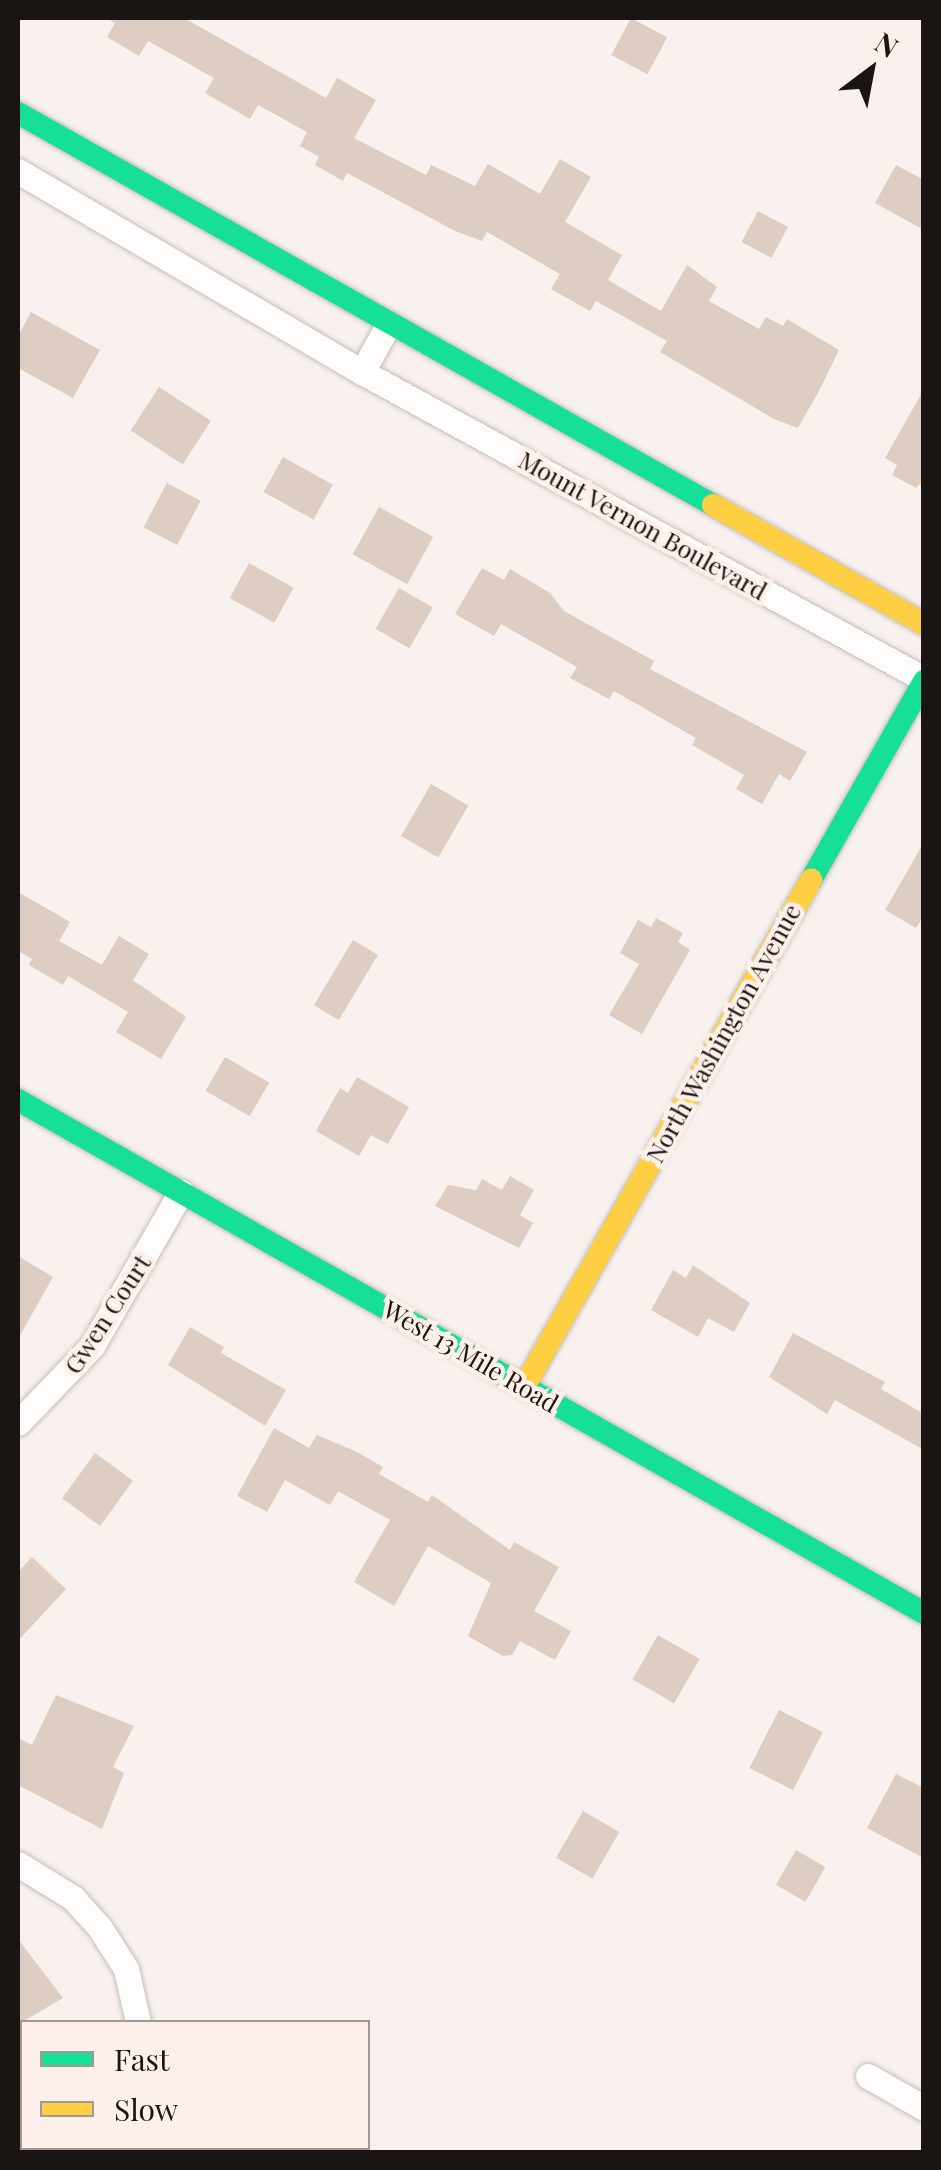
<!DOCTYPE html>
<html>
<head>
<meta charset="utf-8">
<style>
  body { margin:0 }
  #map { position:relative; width:941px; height:2170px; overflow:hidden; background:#f8f1ee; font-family:"Playfair Display",serif }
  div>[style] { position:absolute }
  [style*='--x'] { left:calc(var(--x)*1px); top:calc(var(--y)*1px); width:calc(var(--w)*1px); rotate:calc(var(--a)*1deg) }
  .building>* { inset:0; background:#decdc3; transform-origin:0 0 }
  .roads { filter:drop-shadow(0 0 2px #c3bdbb) drop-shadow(0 0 2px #c3bdbb) }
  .street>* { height:25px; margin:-12.5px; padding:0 12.5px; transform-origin:12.5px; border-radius:12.5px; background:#fefdfc }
  .fast>* { height:22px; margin:-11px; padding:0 11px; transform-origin:11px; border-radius:11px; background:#16e098 }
  .slow>* { height:22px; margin:-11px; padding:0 11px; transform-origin:11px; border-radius:11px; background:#ffcf43 }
  span { translate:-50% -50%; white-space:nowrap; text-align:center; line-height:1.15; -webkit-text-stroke:9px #fdefe9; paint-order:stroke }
  .street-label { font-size:25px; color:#1a1513 }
  .frame { position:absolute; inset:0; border:20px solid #1a1513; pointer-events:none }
  .legend { position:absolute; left:20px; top:2020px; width:350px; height:130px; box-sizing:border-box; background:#fdefe9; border:2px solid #a29893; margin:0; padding:12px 18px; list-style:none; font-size:30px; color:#1a1513 }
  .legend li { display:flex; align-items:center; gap:20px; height:50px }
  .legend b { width:50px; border:2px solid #a29893 }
  .north { position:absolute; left:821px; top:20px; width:100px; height:100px; -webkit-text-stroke:8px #fdefe9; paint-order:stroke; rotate:32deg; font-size:28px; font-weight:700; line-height:40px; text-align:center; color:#1a1513 }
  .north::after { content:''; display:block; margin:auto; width:35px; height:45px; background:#1a1513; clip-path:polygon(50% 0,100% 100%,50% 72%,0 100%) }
</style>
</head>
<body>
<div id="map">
  <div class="building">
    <div style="clip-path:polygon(106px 18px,184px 18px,326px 98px,337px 78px,376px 100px,354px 138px,426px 175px,431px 165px,475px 186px,488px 164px,540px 194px,560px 159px,591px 177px,565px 222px,622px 255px,608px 280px,661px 311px,687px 265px,717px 287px,709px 301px,759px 329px,766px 317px,783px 326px,787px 319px,839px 350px,820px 389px,798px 428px,774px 419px,660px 352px,667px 341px,596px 301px,590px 311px,551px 289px,560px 274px,487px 232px,482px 241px,455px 231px,347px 173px,343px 181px,315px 165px,319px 157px,300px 146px,307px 132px,258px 105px,250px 119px,205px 93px,214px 78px,148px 41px,139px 56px,107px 37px,115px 23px)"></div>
    <div style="left:631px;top:18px;width:41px;height:42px;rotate:28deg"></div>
    <div style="clip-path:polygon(896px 165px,924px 180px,924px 230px,875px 203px)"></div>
    <div style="left:758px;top:211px;width:34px;height:35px;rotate:28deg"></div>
    <div style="clip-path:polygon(31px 312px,100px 350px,73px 398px,18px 368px,18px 336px)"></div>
    <div style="left:159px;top:387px;width:62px;height:52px;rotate:33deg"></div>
    <div style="clip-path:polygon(924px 389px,924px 480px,916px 488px,892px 475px,897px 465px,885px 458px)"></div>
    <div style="left:283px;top:457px;width:57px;height:40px;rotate:29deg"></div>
    <div style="left:167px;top:483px;width:38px;height:50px;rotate:28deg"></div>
    <div style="left:379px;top:507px;width:62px;height:54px;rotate:29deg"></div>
    <div style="left:249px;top:563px;width:51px;height:40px;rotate:29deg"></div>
    <div style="clip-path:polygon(482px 568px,504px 580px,510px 569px,550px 593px,564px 611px,654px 661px,650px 669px,807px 752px,790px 781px,779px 774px,762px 804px,736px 789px,744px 775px,692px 745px,696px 738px,614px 691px,609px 699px,570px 678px,577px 667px,501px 624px,494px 636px,455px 614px)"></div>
    <div style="left:399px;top:588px;width:39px;height:47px;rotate:30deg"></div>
    <div style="left:431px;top:784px;width:43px;height:60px;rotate:30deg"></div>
    <div style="clip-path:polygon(924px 842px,924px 915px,916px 928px,885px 910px)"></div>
    <div style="clip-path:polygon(18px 892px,70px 922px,59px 941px,102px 965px,119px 936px,149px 954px,133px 980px,186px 1017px,161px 1059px,116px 1032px,128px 1012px,68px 976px,63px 985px,29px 965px,32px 959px,18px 951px)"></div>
    <div style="clip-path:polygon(656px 918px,683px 933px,678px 942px,690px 950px,642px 1034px,609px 1015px,639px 964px,620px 953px,638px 920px,651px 927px)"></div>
    <div style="left:353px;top:940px;width:29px;height:76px;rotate:31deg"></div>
    <div style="left:225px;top:1057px;width:51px;height:39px;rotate:30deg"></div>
    <div style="clip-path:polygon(357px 1077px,409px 1107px,388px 1144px,371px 1135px,359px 1156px,316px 1131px,340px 1088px,348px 1093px)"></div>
    <div style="clip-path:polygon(510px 1176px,534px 1190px,520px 1215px,533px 1223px,519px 1248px,435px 1206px,448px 1185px,476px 1190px,482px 1179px,502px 1190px)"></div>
    <div style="clip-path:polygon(18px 1256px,53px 1277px,18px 1339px)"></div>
    <div style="clip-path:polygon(693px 1265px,750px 1303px,734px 1332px,708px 1318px,698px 1337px,651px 1310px,673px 1270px,686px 1278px)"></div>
    <div style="clip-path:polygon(190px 1327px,224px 1347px,221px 1353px,286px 1390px,265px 1426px,168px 1365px)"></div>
    <div style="clip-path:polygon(793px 1333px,885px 1382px,881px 1389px,924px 1414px,924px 1450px,835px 1400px,827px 1414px,769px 1377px)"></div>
    <div style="clip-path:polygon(274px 1428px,309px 1448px,317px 1435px,355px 1451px,383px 1467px,379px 1474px,428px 1502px,432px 1495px,510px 1550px,514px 1542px,559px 1567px,534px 1611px,571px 1631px,555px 1660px,520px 1641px,512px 1655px,503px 1656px,468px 1636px,491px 1583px,428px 1546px,394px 1606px,354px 1582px,390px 1520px,338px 1491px,330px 1505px,285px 1480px,267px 1512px,237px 1496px)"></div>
    <div style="left:95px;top:1453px;width:47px;height:56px;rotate:36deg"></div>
    <div style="clip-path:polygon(32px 1557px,66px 1589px,18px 1641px,18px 1572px)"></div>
    <div style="left:658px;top:1635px;width:48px;height:51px;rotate:30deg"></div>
    <div style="clip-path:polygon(56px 1695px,134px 1726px,113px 1767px,124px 1773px,102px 1829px,18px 1785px,18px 1738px,32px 1745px)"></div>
    <div style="left:779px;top:1710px;width:49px;height:65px;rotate:27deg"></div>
    <div style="clip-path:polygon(896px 1774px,924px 1788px,924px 1858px,867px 1828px)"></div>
    <div style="left:583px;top:1811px;width:42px;height:54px;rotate:30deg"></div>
    <div style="left:796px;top:1850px;width:34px;height:40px;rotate:30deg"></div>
    <div style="clip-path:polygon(18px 1939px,63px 1998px,22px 2022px,18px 2033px)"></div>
  </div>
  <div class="roads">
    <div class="street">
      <div style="--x:18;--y:171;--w:398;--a:30.3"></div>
      <div style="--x:362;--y:372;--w:640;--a:28.65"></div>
      <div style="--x:362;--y:372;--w:51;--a:-60.9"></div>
      <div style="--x:18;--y:1423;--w:107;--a:-46.1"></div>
      <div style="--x:92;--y:1346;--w:178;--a:-60"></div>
      <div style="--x:18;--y:1864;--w:65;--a:31.7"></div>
      <div style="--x:73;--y:1898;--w:40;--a:48"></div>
      <div style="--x:100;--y:1928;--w:49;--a:57.6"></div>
      <div style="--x:126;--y:1969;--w:54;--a:77.2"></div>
      <div style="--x:868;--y:2076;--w:64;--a:29.7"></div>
      <div style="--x:113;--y:2152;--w:4;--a:-76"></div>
    </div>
    <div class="fast">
      <div style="--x:18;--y:113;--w:798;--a:29.42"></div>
      <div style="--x:811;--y:880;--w:229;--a:-60.4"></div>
      <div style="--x:18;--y:1100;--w:1041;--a:29.52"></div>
    </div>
    <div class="slow">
      <div style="--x:713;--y:505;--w:242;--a:29.4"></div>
      <div style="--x:524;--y:1387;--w:583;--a:-60.49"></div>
    </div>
  </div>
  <div class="street-label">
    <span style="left:643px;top:525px;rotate:29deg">Mount Vernon Boulevard</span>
    <span style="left:723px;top:1033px;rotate:-61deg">North Washington Avenue</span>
    <span style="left:107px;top:1314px;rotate:-57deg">Gwen Court</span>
    <span style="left:471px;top:1356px;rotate:30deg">West 13 Mile Road</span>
  </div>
  <div class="frame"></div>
  <ul class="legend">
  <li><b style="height:12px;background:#16e098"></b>Fast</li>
  <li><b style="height:12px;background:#ffcf43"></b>Slow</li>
  </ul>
  <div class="north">N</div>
</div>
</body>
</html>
